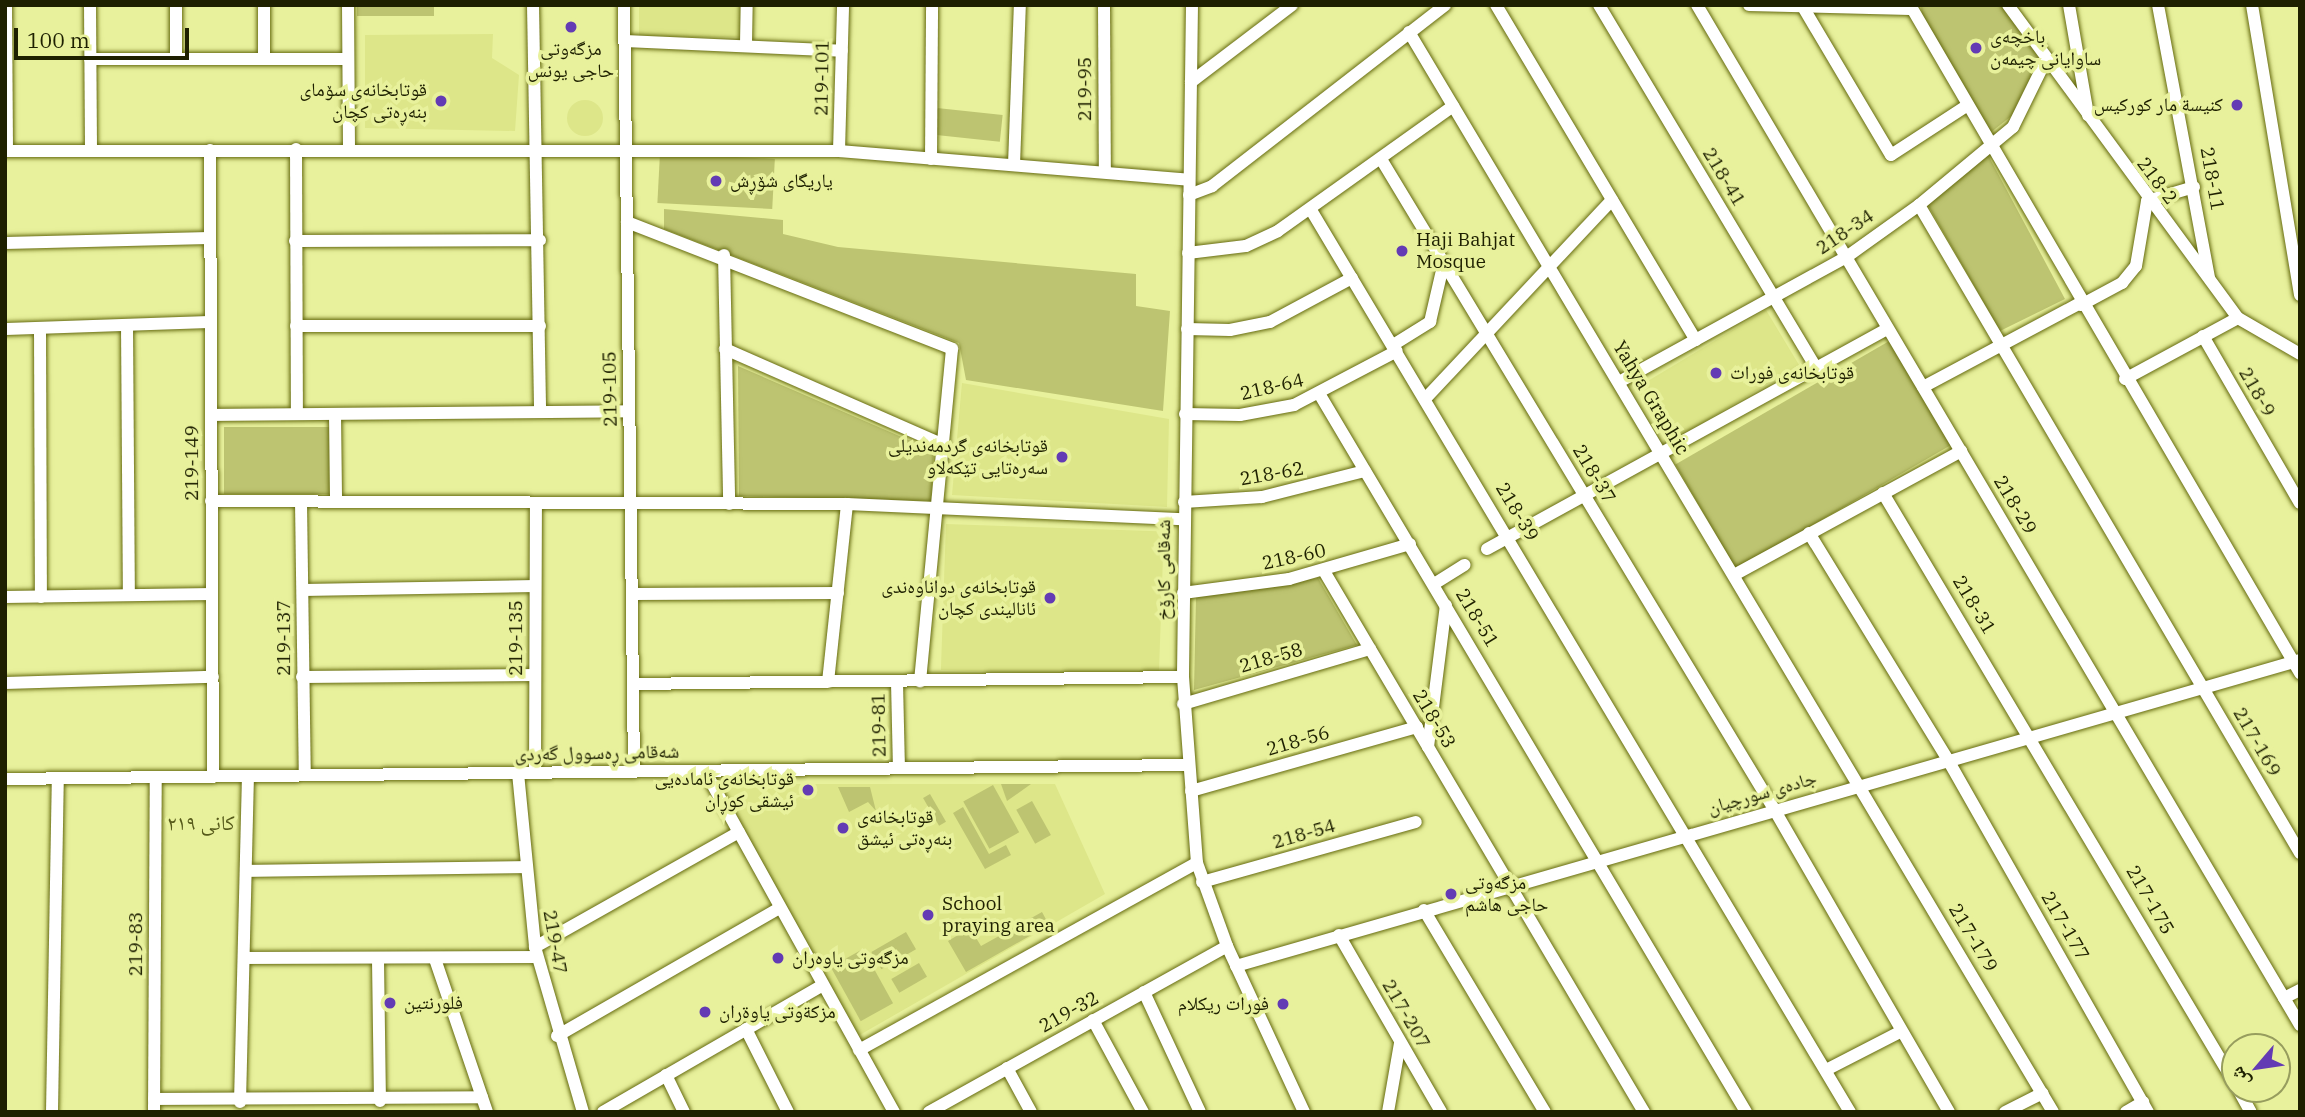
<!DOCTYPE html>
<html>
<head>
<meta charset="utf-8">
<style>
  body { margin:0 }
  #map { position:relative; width:2305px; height:1117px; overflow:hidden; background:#e8f19c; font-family:"IBM Plex Serif","Noto Naskh Arabic",serif }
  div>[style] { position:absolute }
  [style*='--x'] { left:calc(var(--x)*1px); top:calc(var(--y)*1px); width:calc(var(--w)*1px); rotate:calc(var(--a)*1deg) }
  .built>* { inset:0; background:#dde689; transform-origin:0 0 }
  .round { border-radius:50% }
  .green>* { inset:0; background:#bdc471; transform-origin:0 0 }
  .roads { filter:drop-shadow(0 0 2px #656a0f) drop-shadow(0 0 2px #656a0f) }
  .minor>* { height:12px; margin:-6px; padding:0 6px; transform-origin:6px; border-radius:6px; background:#fff }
  .dots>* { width:19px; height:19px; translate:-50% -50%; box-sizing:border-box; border:4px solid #e8f19c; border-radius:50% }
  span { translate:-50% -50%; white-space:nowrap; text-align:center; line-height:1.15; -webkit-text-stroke:7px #e8f19c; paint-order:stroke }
  .poi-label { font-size:19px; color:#1e2000 }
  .left { translate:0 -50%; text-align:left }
  .right { translate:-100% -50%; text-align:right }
  .street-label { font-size:19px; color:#1e2000 }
  .neighbourhood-label { font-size:21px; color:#565a1a }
  .frame { position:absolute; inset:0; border:7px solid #1e2000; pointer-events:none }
  .north { position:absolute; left:2221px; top:1033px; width:70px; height:70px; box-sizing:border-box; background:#e8f19c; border:2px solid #979d5e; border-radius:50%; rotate:241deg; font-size:19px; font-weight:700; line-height:28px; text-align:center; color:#1e2000 }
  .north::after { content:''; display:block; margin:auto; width:24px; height:32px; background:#633bb4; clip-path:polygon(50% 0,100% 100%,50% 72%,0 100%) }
  .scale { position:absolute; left:14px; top:28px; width:175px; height:32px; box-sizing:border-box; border:4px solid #1e2000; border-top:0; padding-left:9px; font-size:21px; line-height:24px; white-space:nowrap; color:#1e2000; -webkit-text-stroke:5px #e8f19c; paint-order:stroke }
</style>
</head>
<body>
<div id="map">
  <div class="built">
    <div style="left:639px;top:5px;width:103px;height:32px"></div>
    <div style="clip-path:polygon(493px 34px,492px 58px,519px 75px,515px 131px,365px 128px,365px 35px)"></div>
    <div class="round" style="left:567px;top:100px;width:36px;height:36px"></div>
    <div style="left:1766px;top:310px;width:64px;height:151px;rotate:59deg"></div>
    <div style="clip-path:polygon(962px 383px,1169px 419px,1167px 507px,952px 495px)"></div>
    <div style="left:946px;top:524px;width:218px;height:146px;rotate:2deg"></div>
    <div style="clip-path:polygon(717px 784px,1055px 784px,1105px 894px,858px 1036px)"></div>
  </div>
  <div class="green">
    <div style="left:357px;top:5px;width:77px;height:11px"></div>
    <div style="clip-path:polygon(1921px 5px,2003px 5px,2039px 58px,2019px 110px,1990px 133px,1922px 18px)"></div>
    <div style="left:937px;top:108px;width:66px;height:27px;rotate:6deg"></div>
    <div style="left:660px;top:153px;width:115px;height:50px;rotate:3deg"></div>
    <div style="clip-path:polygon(1988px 155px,2065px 299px,2000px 331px,1926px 202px)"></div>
    <div style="clip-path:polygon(664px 209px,783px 220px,783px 234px,838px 247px,1136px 274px,1136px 306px,1170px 311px,1163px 411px,966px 380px,959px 343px,664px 229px)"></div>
    <div style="left:1891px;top:340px;width:121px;height:249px;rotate:60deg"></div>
    <div style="clip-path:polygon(738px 366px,934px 451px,931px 501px,739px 496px)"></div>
    <div style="left:329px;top:427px;width:67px;height:105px;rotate:90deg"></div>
    <div style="clip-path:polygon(1318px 578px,1357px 645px,1194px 690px,1196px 596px)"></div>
    <div style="clip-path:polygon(1001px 784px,1031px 784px,1007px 801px)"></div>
    <div style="left:993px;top:785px;width:54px;height:34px;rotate:61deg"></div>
    <div style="clip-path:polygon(838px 787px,870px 787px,876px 811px,868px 802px,849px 812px)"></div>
    <div style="left:930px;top:794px;width:32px;height:8px;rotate:60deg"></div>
    <div style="left:1032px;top:801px;width:39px;height:18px;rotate:61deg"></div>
    <div style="clip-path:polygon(963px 807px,989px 854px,1006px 845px,1011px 855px,985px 869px,953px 813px)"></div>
    <div style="clip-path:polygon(1042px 912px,1049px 925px,966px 972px,948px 941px,970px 928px,981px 946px)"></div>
    <div style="left:906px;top:932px;width:20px;height:40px;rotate:60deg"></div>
    <div style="left:863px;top:949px;width:62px;height:37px;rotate:61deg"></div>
    <div style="left:919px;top:963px;width:16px;height:32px;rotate:60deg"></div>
  </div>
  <div class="roads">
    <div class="minor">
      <div style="--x:6;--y:5;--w:146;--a:89.6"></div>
      <div style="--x:90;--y:5;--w:145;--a:89.6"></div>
      <div style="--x:264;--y:5;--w:54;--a:90"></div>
      <div style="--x:348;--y:5;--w:144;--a:89.6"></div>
      <div style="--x:533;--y:5;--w:407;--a:89"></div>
      <div style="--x:624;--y:5;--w:767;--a:89.25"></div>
      <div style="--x:1104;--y:5;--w:167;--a:89.7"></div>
      <div style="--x:1192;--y:5;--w:672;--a:90.77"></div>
      <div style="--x:1183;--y:677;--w:187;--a:85.7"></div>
      <div style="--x:1197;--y:863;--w:88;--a:70.1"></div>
      <div style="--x:1227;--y:946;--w:183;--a:65.1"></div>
      <div style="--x:1496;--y:5;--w:390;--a:59.2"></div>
      <div style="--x:1599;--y:5;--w:423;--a:59.1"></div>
      <div style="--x:1697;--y:5;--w:1185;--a:59.41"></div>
      <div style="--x:1749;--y:5;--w:161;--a:1.4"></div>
      <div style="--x:1910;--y:5;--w:774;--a:59.72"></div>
      <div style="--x:2008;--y:5;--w:388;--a:53.7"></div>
      <div style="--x:2238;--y:318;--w:72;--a:30.1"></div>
      <div style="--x:2069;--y:5;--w:112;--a:80.2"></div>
      <div style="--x:2158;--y:5;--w:278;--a:79.4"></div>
      <div style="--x:2252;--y:5;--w:294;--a:80.6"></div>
      <div style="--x:1803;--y:7;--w:172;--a:59.3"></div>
      <div style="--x:1891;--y:155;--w:88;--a:-33"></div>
      <div style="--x:1409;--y:32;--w:1257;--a:59.19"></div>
      <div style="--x:625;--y:41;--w:217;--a:2.6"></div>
      <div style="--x:746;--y:44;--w:39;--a:-89"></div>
      <div style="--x:90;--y:59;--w:258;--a:0"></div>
      <div style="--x:176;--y:59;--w:54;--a:-90"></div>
      <div style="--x:1191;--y:82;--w:127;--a:-37.3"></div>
      <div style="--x:296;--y:149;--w:265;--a:89.8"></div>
      <div style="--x:210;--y:150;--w:627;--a:89.73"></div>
      <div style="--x:5;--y:151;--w:834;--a:0"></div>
      <div style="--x:839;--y:151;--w:351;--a:4.7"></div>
      <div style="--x:839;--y:151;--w:146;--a:-88.4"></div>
      <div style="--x:931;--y:159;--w:154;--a:-89.6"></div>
      <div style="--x:1381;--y:159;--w:760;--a:58.84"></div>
      <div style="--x:1774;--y:809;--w:350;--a:60"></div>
      <div style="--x:1014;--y:165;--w:160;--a:-87.9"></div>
      <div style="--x:1189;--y:195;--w:25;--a:-21"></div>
      <div style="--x:1212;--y:186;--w:295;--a:-37.8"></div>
      <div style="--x:1919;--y:205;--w:752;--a:59.55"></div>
      <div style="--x:1311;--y:210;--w:1051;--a:59.14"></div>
      <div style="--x:627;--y:222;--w:349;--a:21.3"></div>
      <div style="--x:952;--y:349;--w:334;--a:95.5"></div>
      <div style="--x:295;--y:241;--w:245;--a:-0.2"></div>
      <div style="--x:5;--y:243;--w:204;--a:-1.4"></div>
      <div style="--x:1188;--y:253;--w:58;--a:-6.9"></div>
      <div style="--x:1246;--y:246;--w:35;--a:-25"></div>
      <div style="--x:1278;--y:231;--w:215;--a:-35.5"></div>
      <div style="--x:724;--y:255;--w:249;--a:88.8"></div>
      <div style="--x:2081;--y:305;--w:47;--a:-28.2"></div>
      <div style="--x:2122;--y:283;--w:22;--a:-51"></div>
      <div style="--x:2136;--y:266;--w:66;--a:-80.4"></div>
      <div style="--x:2147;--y:201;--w:49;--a:-16.6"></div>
      <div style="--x:127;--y:325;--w:270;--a:89.6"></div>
      <div style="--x:296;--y:326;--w:244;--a:0"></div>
      <div style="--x:40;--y:328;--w:269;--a:89.8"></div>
      <div style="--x:5;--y:329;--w:205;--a:-2"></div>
      <div style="--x:1187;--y:329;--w:43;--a:1.3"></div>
      <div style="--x:1230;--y:330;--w:41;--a:-11.3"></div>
      <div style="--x:1270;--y:322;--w:93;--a:-28.2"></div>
      <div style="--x:2203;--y:336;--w:193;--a:59.9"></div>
      <div style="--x:1393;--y:345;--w:44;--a:-31.9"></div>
      <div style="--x:1430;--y:322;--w:62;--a:-76.9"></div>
      <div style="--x:725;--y:349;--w:239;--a:23.7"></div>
      <div style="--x:2125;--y:379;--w:128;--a:-28.4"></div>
      <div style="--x:1619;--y:382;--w:258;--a:-28.8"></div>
      <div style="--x:1845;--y:258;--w:91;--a:-35.6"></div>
      <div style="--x:1919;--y:205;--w:122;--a:-39.7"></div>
      <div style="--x:2013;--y:127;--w:75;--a:-63.8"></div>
      <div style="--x:1923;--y:387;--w:178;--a:-28.1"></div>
      <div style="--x:1320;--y:395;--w:834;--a:59.28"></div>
      <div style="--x:1425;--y:399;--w:273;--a:-46.8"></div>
      <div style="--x:335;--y:414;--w:87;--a:89.3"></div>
      <div style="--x:1185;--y:414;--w:55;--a:1"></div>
      <div style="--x:1240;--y:415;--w:55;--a:-10.5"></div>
      <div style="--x:1294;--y:405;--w:116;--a:-27.7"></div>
      <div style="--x:212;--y:415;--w:417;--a:-0.5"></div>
      <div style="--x:1883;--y:493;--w:688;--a:59.22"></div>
      <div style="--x:211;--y:501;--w:636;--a:0.27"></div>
      <div style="--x:847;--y:504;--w:336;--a:2.6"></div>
      <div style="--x:301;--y:502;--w:273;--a:89.2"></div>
      <div style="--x:1184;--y:502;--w:78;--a:-3.7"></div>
      <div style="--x:1262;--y:497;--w:106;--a:-14.2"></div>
      <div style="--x:1809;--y:533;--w:266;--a:58.5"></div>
      <div style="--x:1948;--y:760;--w:405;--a:60.4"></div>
      <div style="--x:1487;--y:549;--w:457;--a:-28.8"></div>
      <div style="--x:1324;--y:571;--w:629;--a:59.4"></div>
      <div style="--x:1734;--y:575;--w:259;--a:-28.6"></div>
      <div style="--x:1434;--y:584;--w:36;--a:-32"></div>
      <div style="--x:303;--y:590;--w:232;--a:-1"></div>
      <div style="--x:1183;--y:593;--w:107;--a:-7.5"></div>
      <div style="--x:1289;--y:579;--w:126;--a:-16.1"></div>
      <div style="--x:632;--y:594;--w:206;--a:-0.3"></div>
      <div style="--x:5;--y:597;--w:207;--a:-0.8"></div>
      <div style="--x:302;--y:677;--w:233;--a:-0.5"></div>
      <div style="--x:828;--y:682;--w:179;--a:-83.9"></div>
      <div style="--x:897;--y:682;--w:86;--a:88.7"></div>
      <div style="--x:5;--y:683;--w:208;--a:-1.7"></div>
      <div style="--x:633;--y:684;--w:550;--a:-0.73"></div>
      <div style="--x:1183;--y:704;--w:195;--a:-16.4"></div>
      <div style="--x:1428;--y:747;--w:143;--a:-82.8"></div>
      <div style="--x:705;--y:771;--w:390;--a:61"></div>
      <div style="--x:518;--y:773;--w:175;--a:84.4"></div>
      <div style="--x:535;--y:947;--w:172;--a:73.8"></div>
      <div style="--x:535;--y:773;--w:269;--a:-89.8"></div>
      <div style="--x:5;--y:779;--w:1183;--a:-0.68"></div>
      <div style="--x:1191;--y:791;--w:235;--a:-15.8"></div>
      <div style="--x:246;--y:871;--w:279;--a:-0.8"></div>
      <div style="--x:1202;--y:882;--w:222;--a:-15.7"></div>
      <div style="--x:1424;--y:910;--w:235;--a:59.1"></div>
      <div style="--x:1339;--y:935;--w:204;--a:60"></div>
      <div style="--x:535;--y:947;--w:234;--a:-29.4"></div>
      <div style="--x:244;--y:958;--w:293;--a:-0.2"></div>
      <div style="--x:435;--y:959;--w:162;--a:71.2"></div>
      <div style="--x:378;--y:960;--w:141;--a:89.2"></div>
      <div style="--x:1236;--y:966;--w:1107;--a:-16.04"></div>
      <div style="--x:1144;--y:992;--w:132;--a:65"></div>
      <div style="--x:2284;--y:998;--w:18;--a:-27"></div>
      <div style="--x:1093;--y:1020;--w:105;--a:61.5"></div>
      <div style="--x:746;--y:1029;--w:93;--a:63.2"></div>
      <div style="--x:557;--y:1036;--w:257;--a:-29.9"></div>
      <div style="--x:859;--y:1050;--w:386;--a:-29"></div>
      <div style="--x:1007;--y:1068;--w:50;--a:61.4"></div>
      <div style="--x:1826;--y:1070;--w:85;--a:-27.2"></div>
      <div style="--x:666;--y:1075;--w:41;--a:64.1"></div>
      <div style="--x:2238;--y:1089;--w:26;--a:61"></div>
      <div style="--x:154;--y:1099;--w:328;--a:-0.3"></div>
      <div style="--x:240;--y:1102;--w:326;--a:-88.6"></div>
      <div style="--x:52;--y:1112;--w:334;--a:-89"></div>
      <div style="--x:154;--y:1112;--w:335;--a:-89.7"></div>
      <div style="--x:603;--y:1112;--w:254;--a:-30"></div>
      <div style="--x:929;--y:1112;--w:341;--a:-29.1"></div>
      <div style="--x:1388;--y:1112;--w:70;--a:-80.1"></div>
      <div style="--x:2005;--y:1112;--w:42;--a:-26.6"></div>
      <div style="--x:2126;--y:1112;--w:20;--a:-30"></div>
    </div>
  </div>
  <div class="dots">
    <div style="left:571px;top:27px;background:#633bb4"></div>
    <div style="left:1976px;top:48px;background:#633bb4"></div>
    <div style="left:441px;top:101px;background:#633bb4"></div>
    <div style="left:2237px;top:105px;background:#633bb4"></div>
    <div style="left:716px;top:181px;background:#633bb4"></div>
    <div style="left:1402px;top:251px;background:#633bb4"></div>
    <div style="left:1716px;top:373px;background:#633bb4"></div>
    <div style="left:1062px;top:457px;background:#633bb4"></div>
    <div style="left:1050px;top:598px;background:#633bb4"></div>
    <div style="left:808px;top:790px;background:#633bb4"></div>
    <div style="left:843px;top:828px;background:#633bb4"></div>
    <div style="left:1451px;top:894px;background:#633bb4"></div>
    <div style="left:928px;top:915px;background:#633bb4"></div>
    <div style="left:778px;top:958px;background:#633bb4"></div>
    <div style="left:390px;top:1003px;background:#633bb4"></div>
    <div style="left:1283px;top:1004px;background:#633bb4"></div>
    <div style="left:705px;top:1012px;background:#633bb4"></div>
  </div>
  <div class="poi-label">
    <span class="left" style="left:1990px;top:48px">باخچه‌ی<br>ساوایانی چیمه‌ن</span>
    <span style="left:571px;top:60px">مزگەوتی<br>حاجی یونس</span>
    <span class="right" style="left:427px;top:101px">قوتابخانەی سۆمای<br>بنەڕەتی کچان</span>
    <span class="right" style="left:2223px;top:105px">كنيسة مار كوركيس</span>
    <span class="left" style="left:730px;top:181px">یاریگای شۆڕش</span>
    <span class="left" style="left:1416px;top:251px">Haji Bahjat<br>Mosque</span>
    <span class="left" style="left:1730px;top:373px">قوتابخانەی فورات</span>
    <span class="right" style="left:1048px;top:457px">قوتابخانەی گردمەندیلی<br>سەرەتایی تێكەلاو</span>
    <span class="right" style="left:1036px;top:598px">قوتابخانەی دواناوەندی<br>ئانالیندی كچان</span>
    <span class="right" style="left:794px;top:790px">قوتابخانەی ئامادەیی<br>ئیشقی کوڕان</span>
    <span class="left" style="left:857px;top:828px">قوتابخانەی<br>بنەڕەتی ئیشق</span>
    <span class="left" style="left:1465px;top:894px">مزگەوتی<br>حاجی هاشم</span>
    <span class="left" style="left:942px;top:915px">School<br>praying area</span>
    <span class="left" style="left:792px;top:958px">مزگەوتی یاوەران</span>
    <span class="left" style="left:404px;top:1003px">فلورنتين</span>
    <span class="right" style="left:1269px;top:1004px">فورات ريکلام</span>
    <span class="left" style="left:719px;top:1012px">مزكةوتى ياوةران</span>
  </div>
  <div class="street-label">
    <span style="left:822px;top:78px;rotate:-89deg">219-101</span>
    <span style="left:1085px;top:89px;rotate:-90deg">219-95</span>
    <span style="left:1724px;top:177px;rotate:59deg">218-41</span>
    <span style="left:2212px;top:179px;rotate:80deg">218-11</span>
    <span style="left:2157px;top:181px;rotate:53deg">218-2</span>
    <span style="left:1845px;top:232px;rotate:-34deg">218-34</span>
    <span style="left:1272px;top:387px;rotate:-13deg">218-64</span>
    <span style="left:610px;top:389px;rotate:-91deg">219-105</span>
    <span style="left:2257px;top:392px;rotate:60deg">218-9</span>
    <span style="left:1651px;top:398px;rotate:59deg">Yahya Graphic</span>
    <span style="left:192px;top:463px;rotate:-90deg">219-149</span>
    <span style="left:1272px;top:474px;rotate:-10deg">218-62</span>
    <span style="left:1594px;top:474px;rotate:59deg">218-37</span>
    <span style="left:2015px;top:505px;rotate:59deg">218-29</span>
    <span style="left:1517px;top:512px;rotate:59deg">218-39</span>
    <span style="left:1294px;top:557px;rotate:-12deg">218-60</span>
    <span style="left:1164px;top:570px;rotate:-90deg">شەقامی کارۆخ</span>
    <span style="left:1974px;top:605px;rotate:59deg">218-31</span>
    <span style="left:1477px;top:618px;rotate:59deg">218-51</span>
    <span style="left:284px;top:638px;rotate:-90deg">219-137</span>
    <span style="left:516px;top:638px;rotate:-90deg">219-135</span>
    <span style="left:1271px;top:658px;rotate:-16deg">218-58</span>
    <span style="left:1434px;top:719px;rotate:59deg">218-53</span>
    <span style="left:879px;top:725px;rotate:-91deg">219-81</span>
    <span style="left:1298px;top:741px;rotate:-16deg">218-56</span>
    <span style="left:2257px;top:742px;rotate:60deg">217-169</span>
    <span style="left:597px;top:753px;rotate:-1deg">شەقامی ڕەسوول گەردی</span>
    <span style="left:1762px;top:793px;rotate:-16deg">جادەی سورچیان</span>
    <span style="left:1304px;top:834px;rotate:-16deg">218-54</span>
    <span style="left:2150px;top:900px;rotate:60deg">217-175</span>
    <span style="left:2065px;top:926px;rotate:60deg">217-177</span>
    <span style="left:1973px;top:938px;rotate:59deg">217-179</span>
    <span style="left:555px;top:942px;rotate:80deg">219-47</span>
    <span style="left:136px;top:944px;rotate:-90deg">219-83</span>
    <span style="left:1069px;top:1012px;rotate:-29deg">219-32</span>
    <span style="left:1406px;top:1014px;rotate:60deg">217-207</span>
  </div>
  <div class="neighbourhood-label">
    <span style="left:201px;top:822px">کانی ٢١٩</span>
  </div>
  <div class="frame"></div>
  <div class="north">ش</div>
  <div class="scale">100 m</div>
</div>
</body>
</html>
